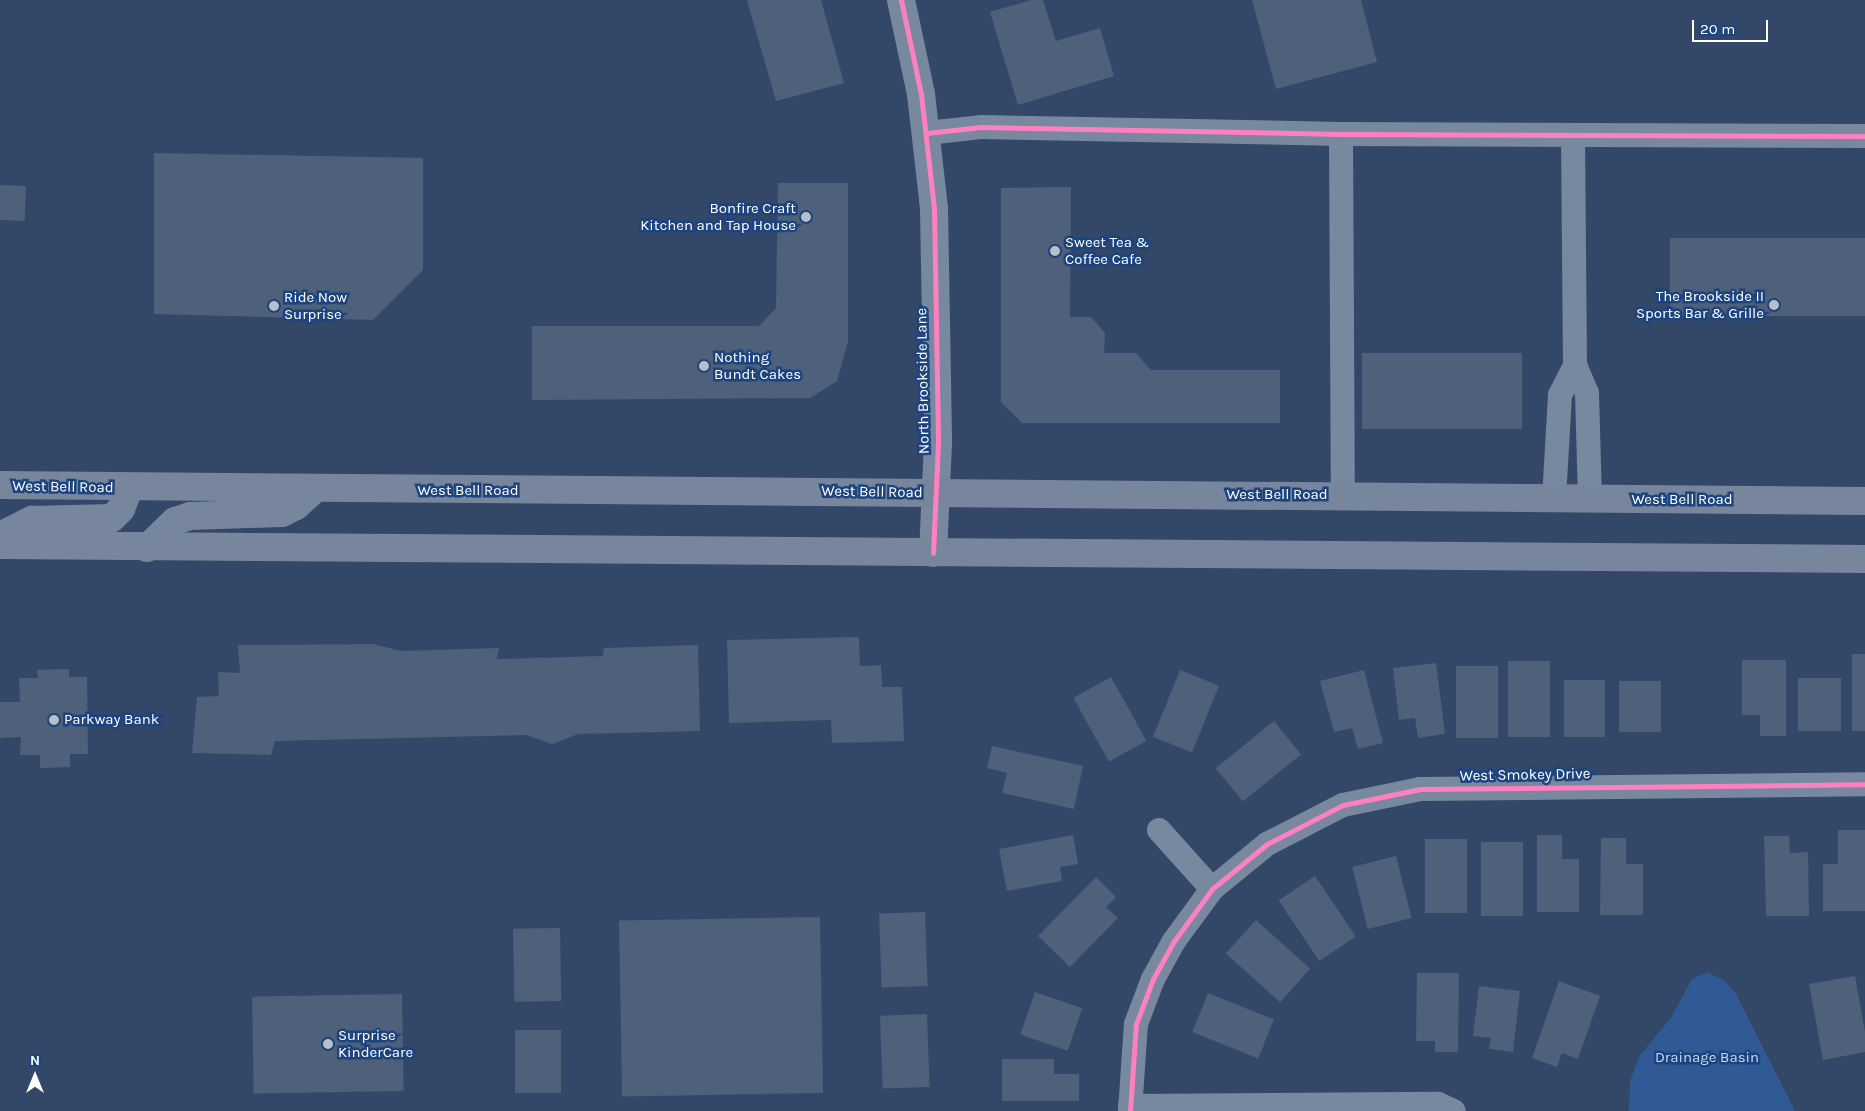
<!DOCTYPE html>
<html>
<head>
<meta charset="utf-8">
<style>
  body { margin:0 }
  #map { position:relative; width:1865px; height:1111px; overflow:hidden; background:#334868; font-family:Karla,sans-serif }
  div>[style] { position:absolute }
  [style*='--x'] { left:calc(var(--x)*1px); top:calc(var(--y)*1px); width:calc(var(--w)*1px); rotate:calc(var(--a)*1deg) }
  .green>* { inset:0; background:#305a95 }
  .building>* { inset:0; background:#4e607a; transform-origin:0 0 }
  .minor>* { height:24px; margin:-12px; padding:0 12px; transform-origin:12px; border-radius:12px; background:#78889f }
  .tertiary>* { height:28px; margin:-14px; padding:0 14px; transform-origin:14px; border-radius:14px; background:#78889f }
  .primary>* { height:28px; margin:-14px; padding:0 14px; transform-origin:14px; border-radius:14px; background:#77869d }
  .cycleway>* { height:5px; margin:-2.5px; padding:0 2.5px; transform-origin:2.5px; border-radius:2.5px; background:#ff80c0 }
  .dots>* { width:14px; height:14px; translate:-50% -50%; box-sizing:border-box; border:2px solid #1d447e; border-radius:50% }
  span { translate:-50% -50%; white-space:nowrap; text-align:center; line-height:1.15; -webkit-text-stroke:5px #1d447e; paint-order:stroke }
  .poi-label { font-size:15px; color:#fff }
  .right { translate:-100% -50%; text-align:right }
  .left { translate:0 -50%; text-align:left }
  .street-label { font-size:15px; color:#fff }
  .park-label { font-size:15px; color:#c4d9f6 }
  .north { position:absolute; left:10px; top:1051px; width:50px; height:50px; -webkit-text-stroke:4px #1d447e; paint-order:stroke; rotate:0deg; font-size:14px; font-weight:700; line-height:20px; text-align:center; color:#fff }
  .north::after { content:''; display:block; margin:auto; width:18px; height:22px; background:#fff; clip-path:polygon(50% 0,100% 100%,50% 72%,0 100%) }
  .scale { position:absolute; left:1692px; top:20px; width:76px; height:22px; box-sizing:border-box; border:2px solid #fff; border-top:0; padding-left:6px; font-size:15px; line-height:18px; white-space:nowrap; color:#fff; -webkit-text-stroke:4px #1d447e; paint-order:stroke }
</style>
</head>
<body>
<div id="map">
  <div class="green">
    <div style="clip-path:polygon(1707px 972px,1725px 981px,1736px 994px,1795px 1111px,1629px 1111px,1630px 1081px,1640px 1055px,1671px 1018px,1692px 979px)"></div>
  </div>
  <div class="building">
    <div style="clip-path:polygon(747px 0,821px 0,844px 83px,776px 101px)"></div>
    <div style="clip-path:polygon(1031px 0,1043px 0,1056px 41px,1100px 28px,1114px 76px,1018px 105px,990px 12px)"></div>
    <div style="clip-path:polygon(1252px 0,1361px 0,1377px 62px,1276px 89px)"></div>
    <div style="clip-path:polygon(154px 153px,423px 158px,423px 270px,373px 320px,154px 314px)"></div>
    <div style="clip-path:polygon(778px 183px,848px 183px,848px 341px,837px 381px,810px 398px,532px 400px,532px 326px,759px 326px,776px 308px)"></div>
    <div style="left:0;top:185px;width:26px;height:35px;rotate:2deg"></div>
    <div style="clip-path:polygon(1071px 187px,1070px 317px,1091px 317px,1105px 333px,1104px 353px,1136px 353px,1151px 370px,1280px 370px,1280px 423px,1022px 423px,1001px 402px,1001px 188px)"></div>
    <div style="left:1670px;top:238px;width:195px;height:78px"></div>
    <div style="left:1362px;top:353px;width:160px;height:76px"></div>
    <div style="clip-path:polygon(859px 637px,860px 666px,881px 665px,882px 687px,902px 687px,904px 741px,832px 743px,831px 720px,729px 723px,727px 640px)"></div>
    <div style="clip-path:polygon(373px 644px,401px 651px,499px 648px,497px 659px,603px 656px,604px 648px,698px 645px,700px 731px,578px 734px,552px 744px,527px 735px,275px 741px,271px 755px,192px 753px,197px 697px,219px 696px,218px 672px,240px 673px,238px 645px)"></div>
    <div style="left:1852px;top:654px;width:13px;height:77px"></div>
    <div style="clip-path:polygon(1742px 660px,1786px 660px,1786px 736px,1760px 736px,1760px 715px,1742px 715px)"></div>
    <div style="left:1508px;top:661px;width:42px;height:76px"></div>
    <div style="clip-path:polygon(1436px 663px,1445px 734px,1418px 738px,1415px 718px,1399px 720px,1393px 668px)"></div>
    <div style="left:1456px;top:666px;width:42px;height:72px"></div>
    <div style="clip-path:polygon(69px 669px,69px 677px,87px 677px,88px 754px,70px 754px,70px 767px,40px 768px,40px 755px,20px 755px,21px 737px,0 738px,0 702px,20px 702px,19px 678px,38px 678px,37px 670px)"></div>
    <div style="left:1180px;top:670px;width:42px;height:72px;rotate:22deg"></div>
    <div style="clip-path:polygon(1364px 670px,1383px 743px,1358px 749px,1352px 728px,1334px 732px,1320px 681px)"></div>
    <div style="left:1111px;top:677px;width:73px;height:43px;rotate:61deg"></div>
    <div style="left:1798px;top:678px;width:43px;height:53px"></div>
    <div style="left:1564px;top:680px;width:41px;height:57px"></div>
    <div style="left:1619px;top:681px;width:42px;height:51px"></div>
    <div style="left:1274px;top:721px;width:43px;height:75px;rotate:51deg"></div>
    <div style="clip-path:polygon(992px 746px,1083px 766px,1074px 809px,1002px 793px,1007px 773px,987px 768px)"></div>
    <div style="clip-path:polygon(1838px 830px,1865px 830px,1865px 911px,1823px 911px,1823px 864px,1838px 864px)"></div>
    <div style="clip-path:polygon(1073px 835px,1078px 864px,1060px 867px,1062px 881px,1007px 891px,999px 849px)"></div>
    <div style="clip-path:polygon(1537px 835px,1562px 835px,1562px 859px,1579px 859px,1579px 912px,1537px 912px)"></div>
    <div style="clip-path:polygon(1764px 836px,1789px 836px,1790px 853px,1808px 852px,1809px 916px,1766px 916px)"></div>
    <div style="clip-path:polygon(1601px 838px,1626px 838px,1626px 864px,1643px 864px,1643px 915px,1600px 915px)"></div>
    <div style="left:1425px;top:839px;width:42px;height:74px"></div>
    <div style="left:1481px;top:842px;width:42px;height:74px"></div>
    <div style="left:1396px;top:856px;width:64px;height:45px;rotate:76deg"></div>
    <div style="left:1315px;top:876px;width:73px;height:44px;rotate:56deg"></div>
    <div style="clip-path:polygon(1096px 877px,1116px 897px,1106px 907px,1118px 918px,1070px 967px,1038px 936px)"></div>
    <div style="left:925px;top:912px;width:74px;height:46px;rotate:88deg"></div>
    <div style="left:820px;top:917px;width:176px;height:201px;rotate:89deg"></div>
    <div style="left:1256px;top:920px;width:73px;height:45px;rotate:42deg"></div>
    <div style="left:560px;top:928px;width:73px;height:47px;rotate:89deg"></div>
    <div style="clip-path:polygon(1417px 973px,1459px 973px,1458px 1052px,1435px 1052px,1435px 1041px,1416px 1041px)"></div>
    <div style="clip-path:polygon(1855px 976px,1865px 1032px,1865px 1052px,1823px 1060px,1809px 984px)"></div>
    <div style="clip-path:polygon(1559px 981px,1600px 996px,1578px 1059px,1562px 1053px,1557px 1067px,1532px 1058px)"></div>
    <div style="clip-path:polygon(1479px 986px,1520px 991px,1513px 1052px,1489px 1049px,1491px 1038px,1473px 1036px)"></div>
    <div style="left:1035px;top:992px;width:50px;height:45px;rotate:19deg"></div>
    <div style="left:1208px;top:993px;width:71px;height:42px;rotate:22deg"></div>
    <div style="left:402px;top:994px;width:97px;height:150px;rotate:89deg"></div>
    <div style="left:927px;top:1014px;width:73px;height:47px;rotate:88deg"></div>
    <div style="left:515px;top:1030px;width:46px;height:63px"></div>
    <div style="clip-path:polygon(1002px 1059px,1054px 1059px,1054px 1074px,1079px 1074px,1079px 1101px,1002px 1101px)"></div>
  </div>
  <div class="minor">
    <div style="--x:927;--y:133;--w:54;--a:-6.3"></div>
    <div style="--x:981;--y:127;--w:360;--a:1.1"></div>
    <div style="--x:1341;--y:134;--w:524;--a:0.22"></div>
    <div style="--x:1341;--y:134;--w:361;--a:89.7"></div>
    <div style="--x:1573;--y:135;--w:230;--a:89.5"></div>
    <div style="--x:1575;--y:365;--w:30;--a:67"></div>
    <div style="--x:1587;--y:393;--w:106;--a:88.4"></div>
    <div style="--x:1554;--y:499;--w:104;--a:-86.7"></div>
    <div style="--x:1560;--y:395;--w:34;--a:-63"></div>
    <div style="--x:1159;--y:830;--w:79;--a:48.1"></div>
    <div style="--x:1130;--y:1106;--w:308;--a:-0.4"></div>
    <div style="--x:1438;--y:1104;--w:17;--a:24"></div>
    <div style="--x:1130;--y:1111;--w:87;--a:-86.1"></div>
    <div style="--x:1136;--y:1024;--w:48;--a:-69.3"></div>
    <div style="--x:1153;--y:979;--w:43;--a:-61.1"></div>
    <div style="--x:1174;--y:941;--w:64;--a:-53.8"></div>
    <div style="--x:1212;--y:889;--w:71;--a:-39.3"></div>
    <div style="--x:1267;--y:844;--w:85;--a:-27.2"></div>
    <div style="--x:1343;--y:805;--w:79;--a:-11.7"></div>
    <div style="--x:1420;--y:789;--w:445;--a:-0.6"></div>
  </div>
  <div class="tertiary">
    <div style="--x:901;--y:0;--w:96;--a:78"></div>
    <div style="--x:921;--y:94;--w:115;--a:83.5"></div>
    <div style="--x:934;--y:208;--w:235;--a:89"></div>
    <div style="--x:938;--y:443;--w:110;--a:92.6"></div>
  </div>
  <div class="primary">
    <div style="--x:0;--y:485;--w:1865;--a:0.49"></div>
    <div style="--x:0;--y:536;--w:36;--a:-27"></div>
    <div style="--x:32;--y:520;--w:80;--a:-1.4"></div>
    <div style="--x:112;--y:518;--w:13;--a:-45"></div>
    <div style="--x:121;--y:509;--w:22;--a:-69"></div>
    <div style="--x:0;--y:545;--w:1865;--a:0.43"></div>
    <div style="--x:147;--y:548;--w:39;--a:-44"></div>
    <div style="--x:175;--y:521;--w:16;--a:-18"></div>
    <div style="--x:190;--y:516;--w:92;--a:-1.9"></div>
    <div style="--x:282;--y:513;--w:16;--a:-27"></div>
    <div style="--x:296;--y:506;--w:24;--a:-42"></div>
  </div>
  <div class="cycleway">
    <div style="--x:901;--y:0;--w:96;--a:78"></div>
    <div style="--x:921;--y:94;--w:115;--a:83.5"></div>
    <div style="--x:934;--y:208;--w:235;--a:89"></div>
    <div style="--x:938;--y:443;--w:110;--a:92.6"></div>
    <div style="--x:927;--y:133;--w:54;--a:-6.3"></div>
    <div style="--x:981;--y:127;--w:360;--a:1.1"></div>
    <div style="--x:1341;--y:134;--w:524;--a:0.22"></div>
    <div style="--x:1130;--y:1111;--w:87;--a:-86.1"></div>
    <div style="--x:1136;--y:1024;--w:48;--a:-69.3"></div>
    <div style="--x:1153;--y:979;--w:43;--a:-61.1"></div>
    <div style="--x:1174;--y:941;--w:64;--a:-53.8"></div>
    <div style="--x:1212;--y:889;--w:71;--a:-39.3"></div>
    <div style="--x:1267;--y:844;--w:85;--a:-27.2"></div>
    <div style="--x:1343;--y:805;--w:79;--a:-11.7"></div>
    <div style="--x:1420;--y:789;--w:445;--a:-0.6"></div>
  </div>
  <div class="dots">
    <div style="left:806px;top:217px;background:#b8bfca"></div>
    <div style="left:1055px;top:251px;background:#b8bfca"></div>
    <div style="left:1774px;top:305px;background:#b8bfca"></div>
    <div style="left:274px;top:306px;background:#b8bfca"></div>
    <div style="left:704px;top:366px;background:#b8bfca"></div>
    <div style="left:54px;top:720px;background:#b8bfca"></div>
    <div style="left:328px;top:1044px;background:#b8bfca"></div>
  </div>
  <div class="poi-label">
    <span class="right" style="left:796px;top:217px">Bonfire Craft<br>Kitchen and Tap House</span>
    <span class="left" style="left:1065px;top:251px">Sweet Tea &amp;<br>Coffee Cafe</span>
    <span class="right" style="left:1764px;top:305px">The Brookside II<br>Sports Bar &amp; Grille</span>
    <span class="left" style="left:284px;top:306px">Ride Now<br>Surprise</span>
    <span class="left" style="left:714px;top:366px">Nothing<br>Bundt Cakes</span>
    <span class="left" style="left:64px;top:720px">Parkway Bank</span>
    <span class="left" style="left:338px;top:1044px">Surprise<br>KinderCare</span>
  </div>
  <div class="street-label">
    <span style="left:923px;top:381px;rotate:-91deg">North Brookside Lane</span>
    <span style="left:63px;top:487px;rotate:1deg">West Bell Road</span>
    <span style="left:468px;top:491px">West Bell Road</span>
    <span style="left:872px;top:492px;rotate:1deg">West Bell Road</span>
    <span style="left:1277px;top:495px">West Bell Road</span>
    <span style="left:1682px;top:500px">West Bell Road</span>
    <span style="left:1525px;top:775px;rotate:-1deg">West Smokey Drive</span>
  </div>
  <div class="park-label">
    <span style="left:1707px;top:1058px">Drainage Basin</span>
  </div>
  <div class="north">N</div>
  <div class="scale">20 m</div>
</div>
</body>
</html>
